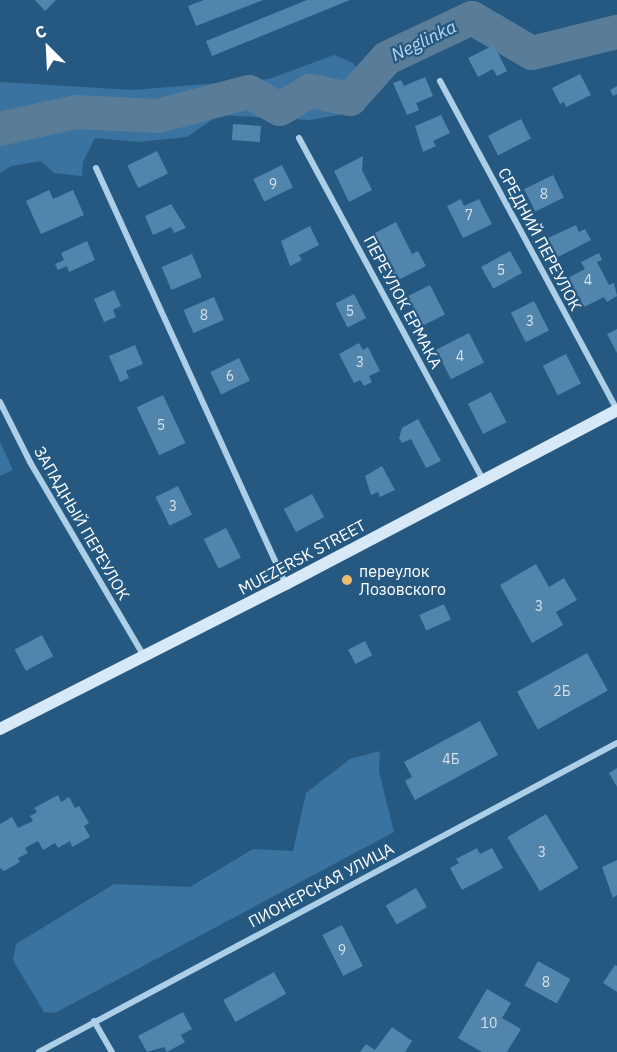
<!DOCTYPE html>
<html>
<head>
<meta charset="utf-8">
<style>
  body { margin:0 }
  #map { position:relative; width:617px; height:1052px; overflow:hidden; background:#255981; font-family:"IBM Plex Sans",sans-serif }
  div>[style] { position:absolute }
  [style*='--x'] { left:calc(var(--x)*1px); top:calc(var(--y)*1px); width:calc(var(--w)*1px); rotate:calc(var(--a)*1deg) }
  .green>* { inset:0; background:#3a739f }
  .river>* { height:34px; margin:-17px; padding:0 17px; transform-origin:17px; border-radius:17px; background:#597d99 }
  .building>* { inset:0; background:#5285ac; transform-origin:0 0 }
  .street>* { height:6px; margin:-3px; padding:0 3px; transform-origin:3px; border-radius:3px; background:#adcee7 }
  .secondary>* { height:12px; margin:-6px; padding:0 6px; transform-origin:6px; border-radius:6px; background:#d7e8f6 }
  .dots>* { width:16px; height:16px; translate:-50% -50%; box-sizing:border-box; border:3px solid #255981; border-radius:50% }
  span { translate:-50% -50%; white-space:nowrap; text-align:center; line-height:1.15; -webkit-text-stroke:4.5px #255981; paint-order:stroke }
  .number-label { font-size:14px; color:#d4e0ea }
  .number-label span { -webkit-text-stroke-width:0 }
  .street-label { font-size:16px; color:#fff }
  .poi-label { font-size:16px; color:#fff }
  .left { translate:0 -50%; text-align:left }
  .water-label { font-size:18px; color:#b9d8ee; font-style:italic }
  .north { position:absolute; left:18px; top:18px; width:60px; height:60px; -webkit-text-stroke:4px #255981; paint-order:stroke; rotate:336deg; font-size:16px; font-weight:700; line-height:24px; text-align:center; color:#fff }
  .north::after { content:''; display:block; margin:auto; width:21px; height:27px; background:#fff; clip-path:polygon(50% 0,100% 100%,50% 72%,0 100%) }
</style>
</head>
<body>
<div id="map">
  <div class="green">
    <div style="clip-path:polygon(334px 55px,353px 63px,360px 75px,356px 112px,310px 120px,219px 115px,187px 137px,139px 142px,95px 138px,83px 162px,82px 176px,54px 173px,41px 161px,11px 166px,0 173px,0 82px,132px 90px,269px 79px)"></div>
    <div style="clip-path:polygon(0 442px,13px 470px,0 476px)"></div>
    <div style="clip-path:polygon(380px 751px,379px 772px,394px 832px,55px 1013px,44px 1012px,13px 960px,16px 944px,114px 884px,190px 887px,253px 849px,293px 851px,306px 793px,350px 759px)"></div>
  </div>
  <div class="river">
    <div style="--x:0;--y:129;--w:78;--a:-12.6"></div>
    <div style="--x:76;--y:112;--w:82;--a:2.8"></div>
    <div style="--x:158;--y:116;--w:94;--a:-14.8"></div>
    <div style="--x:249;--y:92;--w:35;--a:29"></div>
    <div style="--x:280;--y:109;--w:35;--a:-31"></div>
    <div style="--x:310;--y:91;--w:41;--a:11.3"></div>
    <div style="--x:350;--y:99;--w:55;--a:-47.9"></div>
    <div style="--x:387;--y:58;--w:94;--a:-25.2"></div>
    <div style="--x:472;--y:18;--w:69;--a:30.3"></div>
    <div style="--x:532;--y:53;--w:88;--a:-13.9"></div>
  </div>
  <div class="building">
    <div style="clip-path:polygon(35px 0,56px 0,45px 11px)"></div>
    <div style="clip-path:polygon(204px 0,263px 0,196px 26px,188px 6px)"></div>
    <div style="clip-path:polygon(307px 0,350px 0,212px 56px,206px 41px)"></div>
    <div style="clip-path:polygon(494px 45px,507px 71px,497px 76px,493px 69px,478px 77px,468px 58px)"></div>
    <div style="clip-path:polygon(580px 74px,591px 95px,566px 107px,564px 102px,560px 104px,552px 88px)"></div>
    <div style="clip-path:polygon(425px 77px,433px 96px,416px 103px,419px 110px,407px 115px,393px 83px,401px 80px,404px 86px)"></div>
    <div style="clip-path:polygon(617px 86px,617px 94px,613px 96px,610px 90px)"></div>
    <div style="clip-path:polygon(441px 115px,450px 133px,433px 141px,436px 146px,423px 152px,415px 126px)"></div>
    <div style="left:521px;top:119px;width:22px;height:37px;rotate:63deg"></div>
    <div style="left:233px;top:124px;width:28px;height:16px;rotate:4deg"></div>
    <div style="left:157px;top:151px;width:25px;height:33px;rotate:64deg"></div>
    <div style="clip-path:polygon(363px 156px,362px 170px,372px 190px,349px 202px,334px 171px)"></div>
    <div style="left:282px;top:165px;width:25px;height:32px;rotate:64deg"></div>
    <div style="left:553px;top:175px;width:25px;height:32px;rotate:64deg"></div>
    <div style="clip-path:polygon(49px 190px,53px 199px,73px 190px,84px 215px,41px 234px,26px 201px)"></div>
    <div style="clip-path:polygon(461px 199px,464px 206px,479px 199px,492px 224px,463px 238px,447px 206px)"></div>
    <div style="clip-path:polygon(171px 204px,186px 228px,174px 233px,171px 227px,153px 235px,145px 216px)"></div>
    <div style="clip-path:polygon(396px 222px,412px 254px,418px 251px,426px 266px,396px 281px,373px 234px)"></div>
    <div style="clip-path:polygon(576px 225px,579px 232px,585px 229px,591px 240px,558px 257px,548px 238px)"></div>
    <div style="clip-path:polygon(310px 226px,319px 245px,299px 255px,302px 260px,290px 266px,281px 241px)"></div>
    <div style="clip-path:polygon(87px 241px,95px 260px,69px 272px,67px 266px,58px 270px,55px 264px,64px 260px,61px 253px)"></div>
    <div style="left:510px;top:251px;width:25px;height:33px;rotate:61deg"></div>
    <div style="clip-path:polygon(599px 253px,602px 260px,597px 262px,609px 285px,614px 283px,617px 296px,607px 302px,604px 297px,584px 307px,568px 278px,585px 269px,581px 262px)"></div>
    <div style="left:192px;top:254px;width:25px;height:33px;rotate:67deg"></div>
    <div style="left:430px;top:285px;width:33px;height:25px;rotate:63deg"></div>
    <div style="clip-path:polygon(114px 290px,121px 306px,113px 310px,116px 317px,104px 322px,94px 299px)"></div>
    <div style="left:354px;top:294px;width:27px;height:21px;rotate:63deg"></div>
    <div style="left:214px;top:297px;width:25px;height:33px;rotate:67deg"></div>
    <div style="left:534px;top:301px;width:33px;height:26px;rotate:63deg"></div>
    <div style="clip-path:polygon(617px 329px,617px 353px,607px 334px)"></div>
    <div style="left:469px;top:333px;width:33px;height:37px;rotate:63deg"></div>
    <div style="clip-path:polygon(359px 343px,363px 350px,368px 347px,380px 371px,369px 376px,372px 382px,364px 386px,360px 380px,354px 383px,339px 354px)"></div>
    <div style="clip-path:polygon(135px 345px,143px 364px,126px 371px,129px 378px,120px 382px,109px 356px)"></div>
    <div style="left:566px;top:354px;width:33px;height:26px;rotate:63deg"></div>
    <div style="left:239px;top:358px;width:25px;height:32px;rotate:64deg"></div>
    <div style="left:491px;top:392px;width:34px;height:26px;rotate:63deg"></div>
    <div style="left:163px;top:395px;width:53px;height:29px;rotate:65deg"></div>
    <div style="clip-path:polygon(418px 419px,441px 461px,426px 468px,411px 439px,402px 443px,399px 438px,402px 428px)"></div>
    <div style="clip-path:polygon(382px 466px,395px 490px,380px 497px,378px 492px,371px 495px,365px 476px)"></div>
    <div style="left:178px;top:486px;width:32px;height:25px;rotate:64deg"></div>
    <div style="left:312px;top:494px;width:26px;height:32px;rotate:62deg"></div>
    <div style="left:226px;top:528px;width:33px;height:25px;rotate:63deg"></div>
    <div style="clip-path:polygon(536px 564px,549px 587px,564px 578px,577px 600px,556px 612px,563px 625px,532px 643px,500px 585px)"></div>
    <div style="left:444px;top:604px;width:17px;height:27px;rotate:66deg"></div>
    <div style="left:42px;top:635px;width:24px;height:31px;rotate:62deg"></div>
    <div style="left:365px;top:641px;width:16px;height:19px;rotate:63deg"></div>
    <div style="left:587px;top:653px;width:43px;height:80px;rotate:61deg"></div>
    <div style="clip-path:polygon(480px 721px,498px 755px,415px 800px,405px 781px,412px 777px,404px 762px)"></div>
    <div style="clip-path:polygon(617px 768px,617px 787px,609px 773px)"></div>
    <div style="clip-path:polygon(58px 795px,61px 802px,69px 797px,75px 808px,79px 806px,89px 823px,84px 826px,90px 837px,72px 847px,70px 841px,58px 848px,55px 843px,43px 850px,38px 841px,25px 848px,28px 853px,18px 858px,20px 862px,4px 871px,0 868px,0 824px,12px 817px,18px 828px,33px 821px,30px 816px,37px 812px,34px 808px)"></div>
    <div style="left:546px;top:814px;width:63px;height:45px;rotate:59deg"></div>
    <div style="clip-path:polygon(477px 848px,480px 854px,492px 848px,503px 868px,462px 890px,450px 868px,459px 863px,456px 859px)"></div>
    <div style="clip-path:polygon(617px 860px,617px 895px,613px 898px,602px 867px)"></div>
    <div style="left:416px;top:888px;width:22px;height:35px;rotate:60deg"></div>
    <div style="left:342px;top:925px;width:46px;height:22px;rotate:63deg"></div>
    <div style="left:538px;top:961px;width:37px;height:28px;rotate:29deg"></div>
    <div style="clip-path:polygon(615px 965px,617px 966px,617px 992px,603px 983px)"></div>
    <div style="left:274px;top:972px;width:25px;height:58px;rotate:61deg"></div>
    <div style="clip-path:polygon(487px 989px,511px 1003px,502px 1018px,521px 1029px,507px 1052px,482px 1052px,458px 1038px)"></div>
    <div style="clip-path:polygon(183px 1012px,192px 1029px,181px 1035px,185px 1042px,167px 1052px,164px 1047px,147px 1052px,138px 1036px)"></div>
    <div style="clip-path:polygon(392px 1027px,412px 1041px,405px 1052px,360px 1052px,366px 1044px,375px 1050px)"></div>
  </div>
  <div class="street">
    <div style="--x:440;--y:81;--w:374;--a:61.7"></div>
    <div style="--x:299;--y:138;--w:388;--a:61.7"></div>
    <div style="--x:96;--y:168;--w:457;--a:65.5"></div>
    <div style="--x:0;--y:402;--w:67;--a:63.4"></div>
    <div style="--x:30;--y:462;--w:225;--a:59.6"></div>
    <div style="--x:94;--y:1021;--w:36;--a:60"></div>
    <div style="--x:39;--y:1052;--w:655;--a:-28.13"></div>
  </div>
  <div class="secondary">
    <div style="--x:0;--y:729;--w:321;--a:-26.9"></div>
    <div style="--x:286;--y:584;--w:374;--a:-27.7"></div>
  </div>
  <div class="dots">
    <div style="left:347px;top:580px;background:#f0bc72"></div>
  </div>
  <div class="number-label">
    <span style="left:273px;top:184px">9</span>
    <span style="left:544px;top:194px">8</span>
    <span style="left:469px;top:215px">7</span>
    <span style="left:501px;top:270px">5</span>
    <span style="left:588px;top:280px">4</span>
    <span style="left:350px;top:311px">5</span>
    <span style="left:204px;top:315px">8</span>
    <span style="left:530px;top:321px">3</span>
    <span style="left:460px;top:356px">4</span>
    <span style="left:360px;top:362px">3</span>
    <span style="left:230px;top:376px">6</span>
    <span style="left:161px;top:425px">5</span>
    <span style="left:173px;top:506px">3</span>
    <span style="left:539px;top:606px">3</span>
    <span style="left:562px;top:691px">2Б</span>
    <span style="left:451px;top:759px">4Б</span>
    <span style="left:542px;top:852px">3</span>
    <span style="left:342px;top:950px">9</span>
    <span style="left:546px;top:982px">8</span>
    <span style="left:489px;top:1023px">10</span>
  </div>
  <div class="street-label">
    <span style="left:540px;top:239px;rotate:62deg">СРЕДНИЙ ПЕРЕУЛОК</span>
    <span style="left:403px;top:302px;rotate:62deg">ПЕРЕУЛОК ЕРМАКА</span>
    <span style="left:82px;top:523px;rotate:60deg">ЗАПАДНЫЙ ПЕРЕУЛОК</span>
    <span style="left:302px;top:557px;rotate:-28deg">MUEZERSK STREET</span>
    <span style="left:321px;top:885px;rotate:-28deg">ПИОНЕРСКАЯ УЛИЦА</span>
  </div>
  <div class="poi-label">
    <span class="left" style="left:359px;top:580px">переулок<br>Лозовского</span>
  </div>
  <div class="water-label">
    <span style="left:424px;top:41px;rotate:-26deg">Neglinka</span>
  </div>
  <div class="north">С</div>
</div>
</body>
</html>
